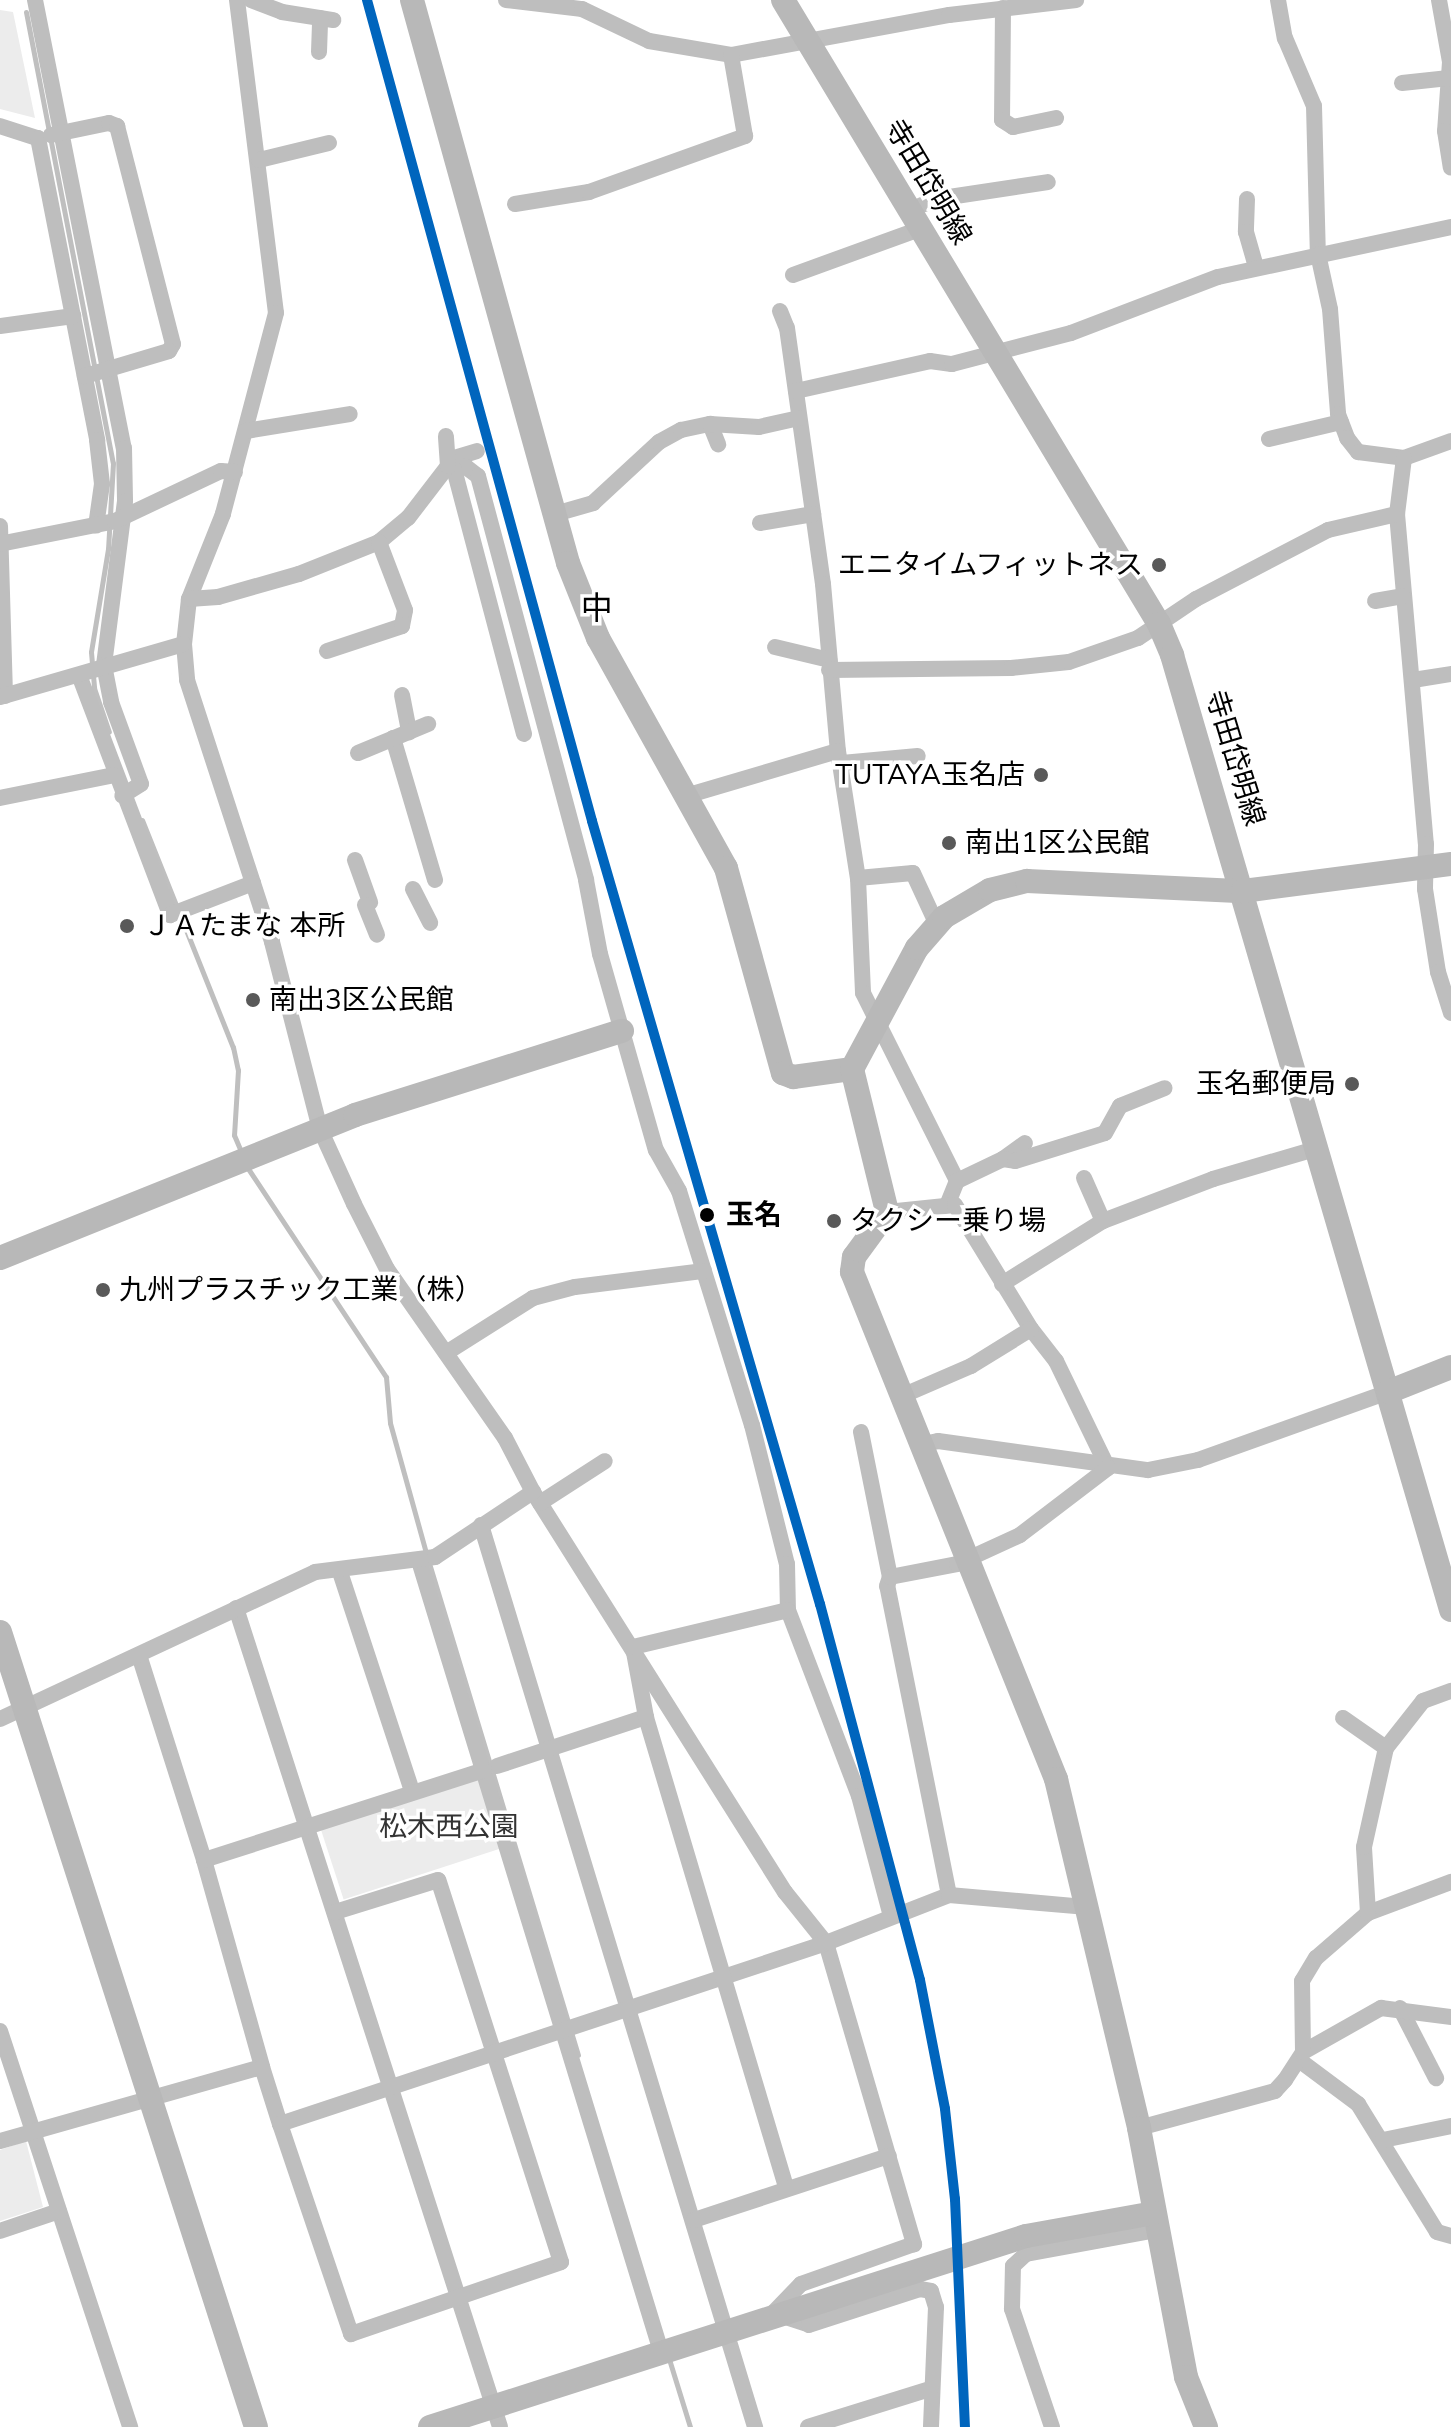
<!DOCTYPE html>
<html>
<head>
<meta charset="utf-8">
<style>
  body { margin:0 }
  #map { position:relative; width:1451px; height:2427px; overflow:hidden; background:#fff; font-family:"Nunito Sans","Noto Sans JP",sans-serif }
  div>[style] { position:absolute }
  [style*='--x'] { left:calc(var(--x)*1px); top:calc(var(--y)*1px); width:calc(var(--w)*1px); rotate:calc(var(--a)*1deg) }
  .green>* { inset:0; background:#ececec; transform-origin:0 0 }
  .stream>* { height:5px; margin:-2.5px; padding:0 2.5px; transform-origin:2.5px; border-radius:2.5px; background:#bfbfbf }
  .street>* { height:16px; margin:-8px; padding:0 8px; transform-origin:8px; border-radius:8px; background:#bebebe }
  .secondary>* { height:24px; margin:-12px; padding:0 12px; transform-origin:12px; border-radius:12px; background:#b8b8b8 }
  .rail-1>* { height:10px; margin:-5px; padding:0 5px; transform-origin:5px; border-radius:5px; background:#0065bd }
  .dots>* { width:22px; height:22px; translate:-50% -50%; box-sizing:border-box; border:4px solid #fff; border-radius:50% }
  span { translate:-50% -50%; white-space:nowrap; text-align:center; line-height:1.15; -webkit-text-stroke:7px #fff; paint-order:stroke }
  .street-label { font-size:28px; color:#000 }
  .poi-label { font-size:28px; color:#000 }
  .right { translate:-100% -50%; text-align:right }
  .left { translate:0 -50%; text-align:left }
  .stop-label { font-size:28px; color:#000; font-weight:700 }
  .park-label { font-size:28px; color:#333 }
  .quarter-label { font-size:32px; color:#000 }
</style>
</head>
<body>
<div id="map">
  <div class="green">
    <div style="clip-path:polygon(0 10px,13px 12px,35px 118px,0 109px)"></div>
    <div style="left:478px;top:1779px;width:73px;height:165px;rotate:72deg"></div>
    <div style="clip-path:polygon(26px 2141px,43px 2207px,0 2221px,0 2150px)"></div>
  </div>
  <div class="stream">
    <div style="--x:26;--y:12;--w:459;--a:79.1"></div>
    <div style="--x:113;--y:463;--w:86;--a:93.3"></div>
    <div style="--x:108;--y:549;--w:104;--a:99.4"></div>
    <div style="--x:91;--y:652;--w:36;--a:85"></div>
    <div style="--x:94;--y:688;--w:46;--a:71.2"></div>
    <div style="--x:142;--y:820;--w:245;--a:68.2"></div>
    <div style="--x:233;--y:1047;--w:24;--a:78"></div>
    <div style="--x:238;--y:1070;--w:65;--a:93.5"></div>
    <div style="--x:234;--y:1135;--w:21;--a:67"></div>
    <div style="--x:247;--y:1167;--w:252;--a:56.5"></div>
    <div style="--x:386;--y:1377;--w:46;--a:85"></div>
    <div style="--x:390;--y:1423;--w:135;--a:74.5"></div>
    <div style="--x:429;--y:1563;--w:514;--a:73.15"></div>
    <div style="--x:669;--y:2359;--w:71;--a:72.8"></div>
  </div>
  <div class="street">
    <div style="--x:35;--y:0;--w:457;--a:78.8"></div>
    <div style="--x:124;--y:448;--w:53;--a:88.9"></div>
    <div style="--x:125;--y:501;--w:165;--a:97.3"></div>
    <div style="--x:104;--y:665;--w:38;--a:79"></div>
    <div style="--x:111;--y:702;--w:87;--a:69.9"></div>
    <div style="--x:141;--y:784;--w:22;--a:148"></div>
    <div style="--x:237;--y:0;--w:315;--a:82.9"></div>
    <div style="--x:276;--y:313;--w:208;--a:104.8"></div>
    <div style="--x:223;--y:514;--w:92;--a:111.8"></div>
    <div style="--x:189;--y:599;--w:45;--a:96.3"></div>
    <div style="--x:184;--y:644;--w:36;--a:85"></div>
    <div style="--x:187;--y:680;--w:275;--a:72"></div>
    <div style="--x:272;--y:942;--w:193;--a:75.6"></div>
    <div style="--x:320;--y:1129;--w:82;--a:65.6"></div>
    <div style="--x:354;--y:1204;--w:73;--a:63.1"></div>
    <div style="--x:387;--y:1269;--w:206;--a:55.1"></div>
    <div style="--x:505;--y:1438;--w:61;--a:62.6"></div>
    <div style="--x:533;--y:1492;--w:473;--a:57.8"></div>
    <div style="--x:785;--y:1892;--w:65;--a:51.2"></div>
    <div style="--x:826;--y:1943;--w:314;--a:73.7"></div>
    <div style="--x:914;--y:2244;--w:120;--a:160.5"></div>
    <div style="--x:801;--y:2284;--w:40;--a:134"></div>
    <div style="--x:773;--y:2313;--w:38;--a:18"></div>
    <div style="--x:809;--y:2325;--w:117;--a:-18"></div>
    <div style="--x:920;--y:2289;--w:11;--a:10"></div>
    <div style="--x:931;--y:2291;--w:17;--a:73"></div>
    <div style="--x:936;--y:2307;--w:120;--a:92.4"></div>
    <div style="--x:251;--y:0;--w:33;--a:21"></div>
    <div style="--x:282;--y:12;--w:52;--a:8.9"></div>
    <div style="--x:506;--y:0;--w:77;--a:6.8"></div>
    <div style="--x:582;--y:9;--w:74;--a:25.5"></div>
    <div style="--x:649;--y:41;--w:83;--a:9.7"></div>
    <div style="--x:731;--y:55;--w:222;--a:-10.4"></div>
    <div style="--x:949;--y:15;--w:128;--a:-6.7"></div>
    <div style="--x:1278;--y:0;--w:39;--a:80"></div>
    <div style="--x:1285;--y:38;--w:74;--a:66.9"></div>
    <div style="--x:1314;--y:106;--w:148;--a:88.5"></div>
    <div style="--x:1318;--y:254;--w:56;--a:77.7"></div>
    <div style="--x:1330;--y:309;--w:105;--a:85.6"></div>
    <div style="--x:1338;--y:414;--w:26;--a:69"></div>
    <div style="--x:1347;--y:438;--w:18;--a:52"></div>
    <div style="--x:1358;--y:452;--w:46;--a:7.4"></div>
    <div style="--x:1404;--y:458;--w:50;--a:-19.9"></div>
    <div style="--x:1439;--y:0;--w:63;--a:79.9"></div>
    <div style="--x:1450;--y:62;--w:69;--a:94.1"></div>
    <div style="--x:1445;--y:131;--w:37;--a:81"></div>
    <div style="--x:1003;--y:8;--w:112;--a:90.5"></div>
    <div style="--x:1002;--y:120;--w:13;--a:32"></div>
    <div style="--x:1013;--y:127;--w:44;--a:-11.8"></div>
    <div style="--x:319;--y:52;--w:34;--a:-88"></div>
    <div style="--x:1402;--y:83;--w:47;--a:-6.1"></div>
    <div style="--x:0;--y:126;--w:40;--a:18"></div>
    <div style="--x:38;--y:138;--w:308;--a:78.9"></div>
    <div style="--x:97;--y:440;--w:44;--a:83.5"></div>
    <div style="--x:102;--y:484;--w:42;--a:98.1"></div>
    <div style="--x:51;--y:135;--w:59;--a:-11.7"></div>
    <div style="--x:109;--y:123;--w:9;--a:21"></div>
    <div style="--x:117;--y:126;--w:225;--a:75.6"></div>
    <div style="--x:173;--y:344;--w:8;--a:120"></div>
    <div style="--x:169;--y:351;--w:88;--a:163.4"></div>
    <div style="--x:259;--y:160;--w:72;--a:-13.7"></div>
    <div style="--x:1247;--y:199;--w:33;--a:92"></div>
    <div style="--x:1246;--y:232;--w:37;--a:74"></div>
    <div style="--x:515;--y:204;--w:75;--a:-9.2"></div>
    <div style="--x:589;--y:192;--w:166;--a:-19.7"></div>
    <div style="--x:745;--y:136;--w:82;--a:-99.8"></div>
    <div style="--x:910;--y:210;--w:28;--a:-23"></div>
    <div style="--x:936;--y:199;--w:113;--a:-8.6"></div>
    <div style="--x:793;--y:275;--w:137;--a:-20"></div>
    <div style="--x:780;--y:311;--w:18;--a:68"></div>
    <div style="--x:787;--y:328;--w:259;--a:82"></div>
    <div style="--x:823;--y:584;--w:168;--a:84.9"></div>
    <div style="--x:838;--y:751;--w:129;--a:81.1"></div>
    <div style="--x:858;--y:878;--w:115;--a:87.5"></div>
    <div style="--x:863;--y:993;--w:210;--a:63.4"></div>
    <div style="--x:0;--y:326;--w:74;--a:-7.8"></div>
    <div style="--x:796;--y:391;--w:137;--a:-12.6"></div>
    <div style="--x:930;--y:361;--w:22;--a:8"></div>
    <div style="--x:952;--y:364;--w:123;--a:-14.6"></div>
    <div style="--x:1071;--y:333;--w:157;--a:-20.9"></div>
    <div style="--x:1218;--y:277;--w:238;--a:-12.1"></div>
    <div style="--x:710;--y:424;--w:22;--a:68"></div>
    <div style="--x:246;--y:431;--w:105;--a:-9.3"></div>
    <div style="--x:1269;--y:439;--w:74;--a:-13.3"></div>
    <div style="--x:1404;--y:458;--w:56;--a:97.1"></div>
    <div style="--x:1397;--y:514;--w:331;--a:85"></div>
    <div style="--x:1426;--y:844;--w:45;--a:91.3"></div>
    <div style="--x:1425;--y:889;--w:84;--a:81.1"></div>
    <div style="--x:1438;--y:972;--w:43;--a:72.4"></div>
    <div style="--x:451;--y:459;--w:27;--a:-17"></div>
    <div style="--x:448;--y:466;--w:18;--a:3"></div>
    <div style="--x:466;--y:467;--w:15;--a:37"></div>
    <div style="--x:478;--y:476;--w:418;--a:75"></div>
    <div style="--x:586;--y:880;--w:75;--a:79.3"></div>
    <div style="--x:600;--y:954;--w:204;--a:74.1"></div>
    <div style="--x:656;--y:1150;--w:47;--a:60.7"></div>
    <div style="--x:679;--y:1191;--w:245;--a:72.7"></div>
    <div style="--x:752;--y:1425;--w:143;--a:75.9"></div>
    <div style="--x:787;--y:1564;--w:46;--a:88.8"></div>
    <div style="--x:788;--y:1610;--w:199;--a:69.1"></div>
    <div style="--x:859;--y:1796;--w:124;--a:75.1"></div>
    <div style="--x:454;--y:469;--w:274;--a:75.2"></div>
    <div style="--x:555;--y:514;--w:40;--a:-16"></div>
    <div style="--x:593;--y:503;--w:90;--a:-42.7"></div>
    <div style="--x:659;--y:442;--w:25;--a:-29"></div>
    <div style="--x:681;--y:430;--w:30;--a:-12"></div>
    <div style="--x:710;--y:424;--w:49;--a:3.5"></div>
    <div style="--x:759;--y:427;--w:41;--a:-12.7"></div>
    <div style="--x:760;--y:523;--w:54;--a:-9.6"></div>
    <div style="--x:0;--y:526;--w:170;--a:88.3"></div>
    <div style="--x:0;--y:544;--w:117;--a:-11.3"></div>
    <div style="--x:115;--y:521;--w:117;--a:-25.3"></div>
    <div style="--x:221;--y:471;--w:14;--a:4"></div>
    <div style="--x:189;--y:599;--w:29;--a:-4"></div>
    <div style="--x:218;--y:597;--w:84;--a:-15.9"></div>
    <div style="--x:299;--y:574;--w:86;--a:-21.8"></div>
    <div style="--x:379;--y:542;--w:38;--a:-40"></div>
    <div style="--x:408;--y:518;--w:66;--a:-52.4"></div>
    <div style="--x:448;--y:466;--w:30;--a:-94"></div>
    <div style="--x:1375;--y:601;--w:28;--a:-10"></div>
    <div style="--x:775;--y:647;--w:56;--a:13.5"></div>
    <div style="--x:327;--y:651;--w:79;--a:-18.4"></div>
    <div style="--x:402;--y:626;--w:16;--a:-79"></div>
    <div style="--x:405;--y:610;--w:73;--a:-110.9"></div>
    <div style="--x:829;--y:670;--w:182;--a:-0.6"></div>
    <div style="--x:1011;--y:668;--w:58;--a:-5.9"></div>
    <div style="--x:1069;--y:662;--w:73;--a:-19.2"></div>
    <div style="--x:1138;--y:638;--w:70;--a:-33.9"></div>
    <div style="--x:1196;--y:599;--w:149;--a:-27.6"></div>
    <div style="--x:1328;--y:530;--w:71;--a:-13.1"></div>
    <div style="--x:79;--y:675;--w:257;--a:69.2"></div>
    <div style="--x:170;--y:915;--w:89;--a:-21.1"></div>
    <div style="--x:1413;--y:680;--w:38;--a:-9"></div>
    <div style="--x:402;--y:695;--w:38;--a:79"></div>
    <div style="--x:0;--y:697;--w:191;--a:-16.1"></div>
    <div style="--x:393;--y:738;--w:148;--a:73.5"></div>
    <div style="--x:358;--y:753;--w:76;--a:-22.5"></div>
    <div style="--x:842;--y:763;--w:76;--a:-5.3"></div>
    <div style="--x:689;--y:795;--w:155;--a:-16.5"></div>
    <div style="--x:0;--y:798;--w:116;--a:-11.4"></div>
    <div style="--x:355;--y:860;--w:45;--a:70.3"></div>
    <div style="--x:858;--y:878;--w:55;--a:-5.2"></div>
    <div style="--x:913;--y:873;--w:57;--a:65.2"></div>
    <div style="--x:413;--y:889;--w:38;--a:63"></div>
    <div style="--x:365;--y:905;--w:32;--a:68"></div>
    <div style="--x:1003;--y:1159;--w:27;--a:-36"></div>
    <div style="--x:1084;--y:1178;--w:47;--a:66.2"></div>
    <div style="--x:948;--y:1203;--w:24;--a:-68"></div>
    <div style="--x:957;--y:1181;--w:51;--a:-25.6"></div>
    <div style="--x:1003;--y:1159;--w:12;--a:9"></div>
    <div style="--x:1015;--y:1161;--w:94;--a:-17.3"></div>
    <div style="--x:1105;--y:1133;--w:31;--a:-61"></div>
    <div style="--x:1120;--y:1106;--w:48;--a:-21.8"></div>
    <div style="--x:887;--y:1212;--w:68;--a:-5.9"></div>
    <div style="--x:955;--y:1205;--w:145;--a:58.5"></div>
    <div style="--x:1031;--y:1329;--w:41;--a:52"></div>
    <div style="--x:1056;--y:1361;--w:119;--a:64.1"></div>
    <div style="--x:1002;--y:1284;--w:119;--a:-32"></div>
    <div style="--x:1103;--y:1221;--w:118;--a:-20.9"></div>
    <div style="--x:1213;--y:1179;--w:106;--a:-16.4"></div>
    <div style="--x:446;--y:1353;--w:103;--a:-32.3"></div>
    <div style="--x:533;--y:1298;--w:43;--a:-14.7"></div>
    <div style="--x:575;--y:1287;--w:130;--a:-7.1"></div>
    <div style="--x:904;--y:1395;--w:73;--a:-23.4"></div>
    <div style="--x:971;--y:1366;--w:70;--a:-31.7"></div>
    <div style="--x:861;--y:1432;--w:148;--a:78.7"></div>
    <div style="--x:923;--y:1444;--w:15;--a:-11"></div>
    <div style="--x:938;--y:1441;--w:212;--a:7.9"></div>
    <div style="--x:1148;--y:1470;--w:51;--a:-11.3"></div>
    <div style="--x:1198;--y:1460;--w:202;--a:-19.7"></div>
    <div style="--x:540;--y:1503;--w:77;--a:-32.9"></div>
    <div style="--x:481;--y:1525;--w:943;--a:73.1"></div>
    <div style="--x:419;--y:1561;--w:830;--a:72.98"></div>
    <div style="--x:340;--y:1572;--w:231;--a:71.8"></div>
    <div style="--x:236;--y:1608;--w:860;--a:72.13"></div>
    <div style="--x:139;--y:1655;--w:215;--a:72.4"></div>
    <div style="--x:204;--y:1860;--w:215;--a:74.3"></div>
    <div style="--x:1343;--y:1718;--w:52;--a:34.9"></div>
    <div style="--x:0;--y:1719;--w:348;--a:-25"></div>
    <div style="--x:315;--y:1572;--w:121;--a:-7.1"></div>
    <div style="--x:435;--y:1557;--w:118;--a:-33.6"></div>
    <div style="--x:497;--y:1766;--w:157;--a:-18.2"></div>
    <div style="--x:204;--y:1860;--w:294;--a:-17.8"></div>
    <div style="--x:949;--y:1895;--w:315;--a:-101.3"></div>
    <div style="--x:887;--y:1586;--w:9;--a:-72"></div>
    <div style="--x:890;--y:1577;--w:68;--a:-11"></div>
    <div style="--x:957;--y:1564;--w:69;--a:-24.7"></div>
    <div style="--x:1020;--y:1535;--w:111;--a:-37.3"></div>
    <div style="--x:1368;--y:1913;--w:89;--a:-20.5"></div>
    <div style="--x:1400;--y:2008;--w:79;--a:62.8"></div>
    <div style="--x:0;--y:2031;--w:417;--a:71.8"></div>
    <div style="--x:1303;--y:2052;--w:90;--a:-29.4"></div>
    <div style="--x:1381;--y:2008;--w:71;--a:7.3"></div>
    <div style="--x:1299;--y:2060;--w:74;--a:36.7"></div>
    <div style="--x:1358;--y:2104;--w:150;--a:58.3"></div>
    <div style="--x:1437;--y:2232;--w:15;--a:16"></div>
    <div style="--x:280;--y:2124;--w:222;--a:71.3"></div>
    <div style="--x:351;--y:2334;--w:222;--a:-18.9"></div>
    <div style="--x:561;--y:2262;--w:401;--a:-107.8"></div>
    <div style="--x:438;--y:1880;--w:108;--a:162.7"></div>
    <div style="--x:1139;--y:2128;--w:141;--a:-15.2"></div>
    <div style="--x:1275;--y:2091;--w:15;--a:-48"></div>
    <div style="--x:1285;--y:2080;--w:33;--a:-57"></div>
    <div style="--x:1303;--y:2052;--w:71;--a:-90.8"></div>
    <div style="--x:1302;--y:1981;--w:27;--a:-59"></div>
    <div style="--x:1316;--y:1958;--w:69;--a:-40.9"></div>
    <div style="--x:1368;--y:1913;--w:66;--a:-93.5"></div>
    <div style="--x:1364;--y:1847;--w:101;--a:-77.5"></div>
    <div style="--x:1386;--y:1748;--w:60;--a:-51.8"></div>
    <div style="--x:1423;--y:1701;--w:30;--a:-20"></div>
    <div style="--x:1383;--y:2140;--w:69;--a:-11.6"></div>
    <div style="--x:0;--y:2141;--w:272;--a:-15.8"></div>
    <div style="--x:262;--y:2067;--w:60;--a:72.5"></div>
    <div style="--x:280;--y:2124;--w:575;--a:-18.34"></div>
    <div style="--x:826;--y:1943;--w:132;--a:-21.3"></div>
    <div style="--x:949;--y:1895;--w:139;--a:5"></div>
    <div style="--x:786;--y:2187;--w:490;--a:-106.6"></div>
    <div style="--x:646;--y:1717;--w:71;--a:-100.5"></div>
    <div style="--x:633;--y:1647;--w:159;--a:-13.4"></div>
    <div style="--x:694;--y:2220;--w:205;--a:-18.2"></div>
    <div style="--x:0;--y:2231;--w:62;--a:-18.7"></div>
    <div style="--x:808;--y:2427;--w:128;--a:-17.3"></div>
    <div style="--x:1052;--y:2427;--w:125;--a:-108.7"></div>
    <div style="--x:1012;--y:2309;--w:43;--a:-88.7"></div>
    <div style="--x:1013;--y:2266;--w:18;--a:-43"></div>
    <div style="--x:1026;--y:2254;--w:133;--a:-10.4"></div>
  </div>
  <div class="secondary">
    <div style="--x:412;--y:0;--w:584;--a:74.51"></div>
    <div style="--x:568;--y:563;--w:81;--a:68.2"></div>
    <div style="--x:598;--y:638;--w:263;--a:60.9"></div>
    <div style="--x:726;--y:868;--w:213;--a:74.5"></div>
    <div style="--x:783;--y:1073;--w:11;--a:22"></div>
    <div style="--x:793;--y:1077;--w:60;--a:-7.7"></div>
    <div style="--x:852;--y:1069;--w:147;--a:76.2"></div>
    <div style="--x:887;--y:1212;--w:56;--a:126.3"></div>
    <div style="--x:854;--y:1257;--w:15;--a:98"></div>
    <div style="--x:852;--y:1272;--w:547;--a:68.08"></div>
    <div style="--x:1056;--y:1779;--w:359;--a:76.6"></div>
    <div style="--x:1139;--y:2128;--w:253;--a:79.3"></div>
    <div style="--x:1186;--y:2377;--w:54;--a:68.2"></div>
    <div style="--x:783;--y:0;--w:729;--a:58.93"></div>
    <div style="--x:1159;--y:624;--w:34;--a:67"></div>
    <div style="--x:1172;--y:655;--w:995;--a:73.71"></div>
    <div style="--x:852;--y:1069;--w:137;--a:-61.8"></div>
    <div style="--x:917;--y:948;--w:41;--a:-48.9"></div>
    <div style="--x:944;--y:917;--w:53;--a:-30.4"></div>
    <div style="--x:990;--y:890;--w:38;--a:-14"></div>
    <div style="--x:1027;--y:881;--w:216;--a:2.7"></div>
    <div style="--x:1243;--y:891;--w:210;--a:-7.4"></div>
    <div style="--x:0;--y:1258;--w:383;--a:-21.9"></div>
    <div style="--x:355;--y:1115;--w:280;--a:-17.5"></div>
    <div style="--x:1388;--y:1392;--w:68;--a:-21.6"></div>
    <div style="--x:0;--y:1632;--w:835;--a:72.15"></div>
    <div style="--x:430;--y:2427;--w:626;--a:-17.77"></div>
    <div style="--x:1026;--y:2236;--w:130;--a:-10.2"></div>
  </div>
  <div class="rail-1">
    <div style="--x:367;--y:0;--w:851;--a:74.67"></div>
    <div style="--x:592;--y:821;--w:816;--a:73.77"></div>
    <div style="--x:820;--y:1604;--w:389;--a:75.1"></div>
    <div style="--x:920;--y:1980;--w:131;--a:79"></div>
    <div style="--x:945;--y:2109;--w:91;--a:83.7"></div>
    <div style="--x:955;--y:2199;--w:228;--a:87.5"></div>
  </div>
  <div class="dots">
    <div style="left:1159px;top:565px;background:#595959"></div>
    <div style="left:1041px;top:775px;background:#595959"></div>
    <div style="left:949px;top:843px;background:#595959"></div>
    <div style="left:127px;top:926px;background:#595959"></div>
    <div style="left:253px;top:1000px;background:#595959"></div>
    <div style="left:1352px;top:1084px;background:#595959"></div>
    <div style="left:707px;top:1215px;background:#000"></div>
    <div style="left:834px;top:1221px;background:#595959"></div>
    <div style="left:103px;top:1290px;background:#595959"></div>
  </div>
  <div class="street-label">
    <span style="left:928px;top:182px;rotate:59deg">寺田岱明線</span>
    <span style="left:1235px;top:758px;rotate:73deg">寺田岱明線</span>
  </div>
  <div class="poi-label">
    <span class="right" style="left:1143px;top:565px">エニタイムフィットネス</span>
    <span class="right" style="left:1025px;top:775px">TUTAYA玉名店</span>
    <span class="left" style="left:965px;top:843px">南出1区公民館</span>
    <span class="left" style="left:143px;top:926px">ＪＡたまな 本所</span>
    <span class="left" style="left:269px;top:1000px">南出3区公民館</span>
    <span class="right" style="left:1336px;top:1084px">玉名郵便局</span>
    <span class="left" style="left:850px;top:1221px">タクシー乗り場</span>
    <span class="left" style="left:119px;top:1290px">九州プラスチック工業（株）</span>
  </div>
  <div class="stop-label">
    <span class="left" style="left:726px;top:1215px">玉名</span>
  </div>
  <div class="park-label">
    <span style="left:449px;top:1827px">松木西公園</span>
  </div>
  <div class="quarter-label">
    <span style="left:597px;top:609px">中</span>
  </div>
</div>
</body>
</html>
